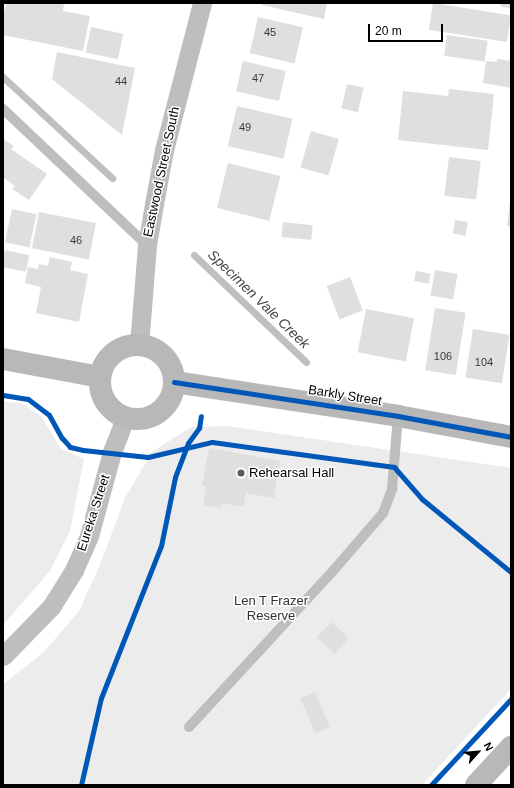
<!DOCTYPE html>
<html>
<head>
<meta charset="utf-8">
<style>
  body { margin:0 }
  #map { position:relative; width:514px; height:788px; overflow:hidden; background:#fff; font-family:Helvetica,sans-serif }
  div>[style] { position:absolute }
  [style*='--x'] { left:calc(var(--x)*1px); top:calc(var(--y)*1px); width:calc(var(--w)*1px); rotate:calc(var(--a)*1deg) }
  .green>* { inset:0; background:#ececec }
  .stream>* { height:7px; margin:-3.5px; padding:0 3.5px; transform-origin:3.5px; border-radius:3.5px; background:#bfbfbf }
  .building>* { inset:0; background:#dfdfdf; transform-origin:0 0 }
  .service>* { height:10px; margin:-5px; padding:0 5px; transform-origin:5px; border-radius:5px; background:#bebebe }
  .minor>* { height:19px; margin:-9.5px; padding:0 9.5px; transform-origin:9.5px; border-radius:9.5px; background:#bebebe }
  .secondary>* { height:22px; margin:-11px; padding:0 11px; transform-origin:11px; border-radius:11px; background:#b8b8b8 }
  .secondary>.ring { margin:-11px; padding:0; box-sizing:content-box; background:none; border:22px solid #b8b8b8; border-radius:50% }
  .cycleway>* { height:5px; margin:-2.5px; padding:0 2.5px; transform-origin:2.5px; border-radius:2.5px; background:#0057b8 }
  .dots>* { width:11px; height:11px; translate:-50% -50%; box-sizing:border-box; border:2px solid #fff; border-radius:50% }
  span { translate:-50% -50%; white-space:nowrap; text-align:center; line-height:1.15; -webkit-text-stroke:3px #fff; paint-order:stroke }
  .number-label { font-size:11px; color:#383838 }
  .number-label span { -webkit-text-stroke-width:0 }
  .street-label { font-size:13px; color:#000 }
  .poi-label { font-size:13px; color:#000 }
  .left { translate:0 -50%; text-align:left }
  .park-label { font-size:13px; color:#333 }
  .water-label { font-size:14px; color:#444; font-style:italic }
  .frame { position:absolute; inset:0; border:4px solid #000; pointer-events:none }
  .north { position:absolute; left:458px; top:732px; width:40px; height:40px; -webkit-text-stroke:3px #fff; paint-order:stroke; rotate:63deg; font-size:11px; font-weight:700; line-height:16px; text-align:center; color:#000 }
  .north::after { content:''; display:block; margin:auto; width:14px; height:18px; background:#000; clip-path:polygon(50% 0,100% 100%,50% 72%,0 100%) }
  .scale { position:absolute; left:368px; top:24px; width:75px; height:18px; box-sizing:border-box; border:2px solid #000; border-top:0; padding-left:5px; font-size:12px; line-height:14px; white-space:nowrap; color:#000; -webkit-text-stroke:3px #fff; paint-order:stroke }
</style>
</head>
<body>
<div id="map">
  <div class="green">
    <div style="clip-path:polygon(3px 401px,23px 404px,41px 416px,61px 449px,84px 459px,70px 531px,50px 571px,3px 625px)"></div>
    <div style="clip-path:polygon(227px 426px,511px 468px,511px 689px,422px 785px,3px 785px,3px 684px,43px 653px,79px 611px,99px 567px,125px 498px,152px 452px,191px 427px)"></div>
  </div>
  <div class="stream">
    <div style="--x:3;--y:77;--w:149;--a:42.8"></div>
    <div style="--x:194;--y:255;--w:155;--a:43.7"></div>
  </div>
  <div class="building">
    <div style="clip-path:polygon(6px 3px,64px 3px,63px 11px,90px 16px,83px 51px,3px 35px,3px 19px)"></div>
    <div style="clip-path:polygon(262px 3px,327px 3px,324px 19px,262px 5px)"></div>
    <div style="left:433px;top:3px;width:79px;height:27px;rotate:9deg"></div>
    <div style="clip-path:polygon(501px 3px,511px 3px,511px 8px,501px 7px)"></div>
    <div style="left:258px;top:17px;width:46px;height:37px;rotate:13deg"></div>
    <div style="left:91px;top:27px;width:33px;height:26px;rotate:12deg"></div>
    <div style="left:447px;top:35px;width:41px;height:21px;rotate:8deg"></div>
    <div style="clip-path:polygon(57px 52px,135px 68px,122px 135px,52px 79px)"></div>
    <div style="clip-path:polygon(497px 59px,511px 61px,511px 88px,483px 83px,486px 61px,497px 62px)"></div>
    <div style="left:243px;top:61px;width:44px;height:31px;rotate:13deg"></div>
    <div style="left:347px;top:84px;width:17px;height:25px;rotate:13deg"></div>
    <div style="clip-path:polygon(449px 89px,494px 94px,488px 150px,398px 140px,403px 91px,448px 96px)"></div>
    <div style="left:237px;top:106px;width:57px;height:41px;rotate:13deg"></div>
    <div style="left:311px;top:131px;width:29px;height:38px;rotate:16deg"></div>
    <div style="clip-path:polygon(3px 139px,14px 146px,11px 149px,47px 174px,29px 200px,12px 189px,15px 186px,3px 177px)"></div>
    <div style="left:449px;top:157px;width:32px;height:39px;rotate:7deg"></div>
    <div style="left:228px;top:163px;width:54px;height:46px;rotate:14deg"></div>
    <div style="clip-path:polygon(510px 201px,511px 201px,511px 226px,507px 226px)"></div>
    <div style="left:12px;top:209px;width:25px;height:34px;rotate:12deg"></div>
    <div style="left:39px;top:212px;width:58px;height:37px;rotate:11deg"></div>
    <div style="left:455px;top:220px;width:13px;height:14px;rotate:9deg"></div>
    <div style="left:283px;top:222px;width:30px;height:15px;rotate:6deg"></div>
    <div style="left:5px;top:250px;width:25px;height:17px;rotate:12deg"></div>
    <div style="clip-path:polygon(50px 257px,72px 262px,70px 270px,88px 274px,79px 322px,36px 313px,41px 287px,25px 283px,28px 267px,38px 269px,39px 264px,48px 266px)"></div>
    <div style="left:435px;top:270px;width:23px;height:26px;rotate:10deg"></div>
    <div style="left:416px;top:271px;width:15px;height:10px;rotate:11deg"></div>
    <div style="left:350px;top:277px;width:36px;height:25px;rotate:69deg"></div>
    <div style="left:435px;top:308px;width:31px;height:63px;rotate:9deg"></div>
    <div style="left:366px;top:309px;width:49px;height:44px;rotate:11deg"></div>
    <div style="left:473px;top:329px;width:37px;height:49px;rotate:9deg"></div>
    <div style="clip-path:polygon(209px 448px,280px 461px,274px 498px,246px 493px,243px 507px,222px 503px,220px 508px,203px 505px,206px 486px,202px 485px)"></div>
    <div style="left:331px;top:622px;width:24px;height:21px;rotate:42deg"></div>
    <div style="left:315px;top:692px;width:38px;height:16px;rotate:67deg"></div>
  </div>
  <div class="service">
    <div style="--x:3;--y:109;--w:198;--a:43.4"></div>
    <div style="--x:189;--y:727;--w:212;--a:-47.3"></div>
    <div style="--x:333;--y:571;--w:77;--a:-49.2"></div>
    <div style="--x:383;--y:513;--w:26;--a:-69"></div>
    <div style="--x:392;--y:489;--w:73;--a:-85.3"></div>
  </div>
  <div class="minor">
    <div style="--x:139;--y:345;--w:100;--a:-85.4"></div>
    <div style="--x:147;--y:245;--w:42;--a:-80.3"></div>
    <div style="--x:154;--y:204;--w:55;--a:-79.5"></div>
    <div style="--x:164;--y:150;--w:152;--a:-75.5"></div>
    <div style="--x:3;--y:656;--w:69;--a:-45.6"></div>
    <div style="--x:51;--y:607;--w:44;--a:-58.1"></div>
    <div style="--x:74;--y:570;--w:37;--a:-66"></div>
    <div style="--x:89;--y:536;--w:87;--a:-74.7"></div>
    <div style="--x:112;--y:452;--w:36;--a:-69"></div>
  </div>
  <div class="secondary">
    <div class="ring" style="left:100px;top:345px;width:52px;height:52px"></div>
    <div style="--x:3;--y:359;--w:99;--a:10.5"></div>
    <div style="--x:174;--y:382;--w:227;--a:8.6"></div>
    <div style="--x:398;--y:416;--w:115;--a:10.5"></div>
    <div style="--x:476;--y:785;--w:52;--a:-47.4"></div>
  </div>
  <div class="cycleway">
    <div style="--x:174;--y:382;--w:227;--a:8.6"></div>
    <div style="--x:398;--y:416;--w:115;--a:10.5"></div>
    <div style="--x:3;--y:395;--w:25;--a:9"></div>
    <div style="--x:28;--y:399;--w:26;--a:37"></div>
    <div style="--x:49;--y:415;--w:26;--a:61"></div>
    <div style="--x:62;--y:438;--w:12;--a:48"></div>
    <div style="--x:70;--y:447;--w:13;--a:13"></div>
    <div style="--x:83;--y:450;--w:65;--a:6.1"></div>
    <div style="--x:148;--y:457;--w:66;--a:-13.2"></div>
    <div style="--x:212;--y:442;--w:184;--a:7.8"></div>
    <div style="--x:394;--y:467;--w:43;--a:48.8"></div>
    <div style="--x:422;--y:499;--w:115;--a:39.4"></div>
    <div style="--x:81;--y:785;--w:89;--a:-77.1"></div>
    <div style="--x:101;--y:698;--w:163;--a:-68.5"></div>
    <div style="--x:161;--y:546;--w:70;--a:-78.5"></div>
    <div style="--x:175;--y:477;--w:36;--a:-69"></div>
    <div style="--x:188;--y:443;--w:19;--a:-54"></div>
    <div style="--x:199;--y:428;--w:12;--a:-81"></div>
    <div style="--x:431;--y:785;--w:117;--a:-47.1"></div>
  </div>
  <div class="dots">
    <div style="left:241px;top:473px;background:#595959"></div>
  </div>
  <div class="number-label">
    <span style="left:270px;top:32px">45</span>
    <span style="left:258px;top:78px">47</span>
    <span style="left:121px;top:81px">44</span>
    <span style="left:245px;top:127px">49</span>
    <span style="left:76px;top:240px">46</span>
    <span style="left:443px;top:356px">106</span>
    <span style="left:484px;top:362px">104</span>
  </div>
  <div class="street-label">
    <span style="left:162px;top:172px;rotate:-78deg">Eastwood Street South</span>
    <span style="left:345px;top:396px;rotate:9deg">Barkly Street</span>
    <span style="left:94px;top:513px;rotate:-72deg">Eureka Street</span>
  </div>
  <div class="poi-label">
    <span class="left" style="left:249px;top:473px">Rehearsal Hall</span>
  </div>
  <div class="park-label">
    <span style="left:271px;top:609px">Len T Frazer<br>Reserve</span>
  </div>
  <div class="water-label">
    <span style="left:259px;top:299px;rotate:44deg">Specimen Vale Creek</span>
  </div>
  <div class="frame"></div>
  <div class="north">N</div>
  <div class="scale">20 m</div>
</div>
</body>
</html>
